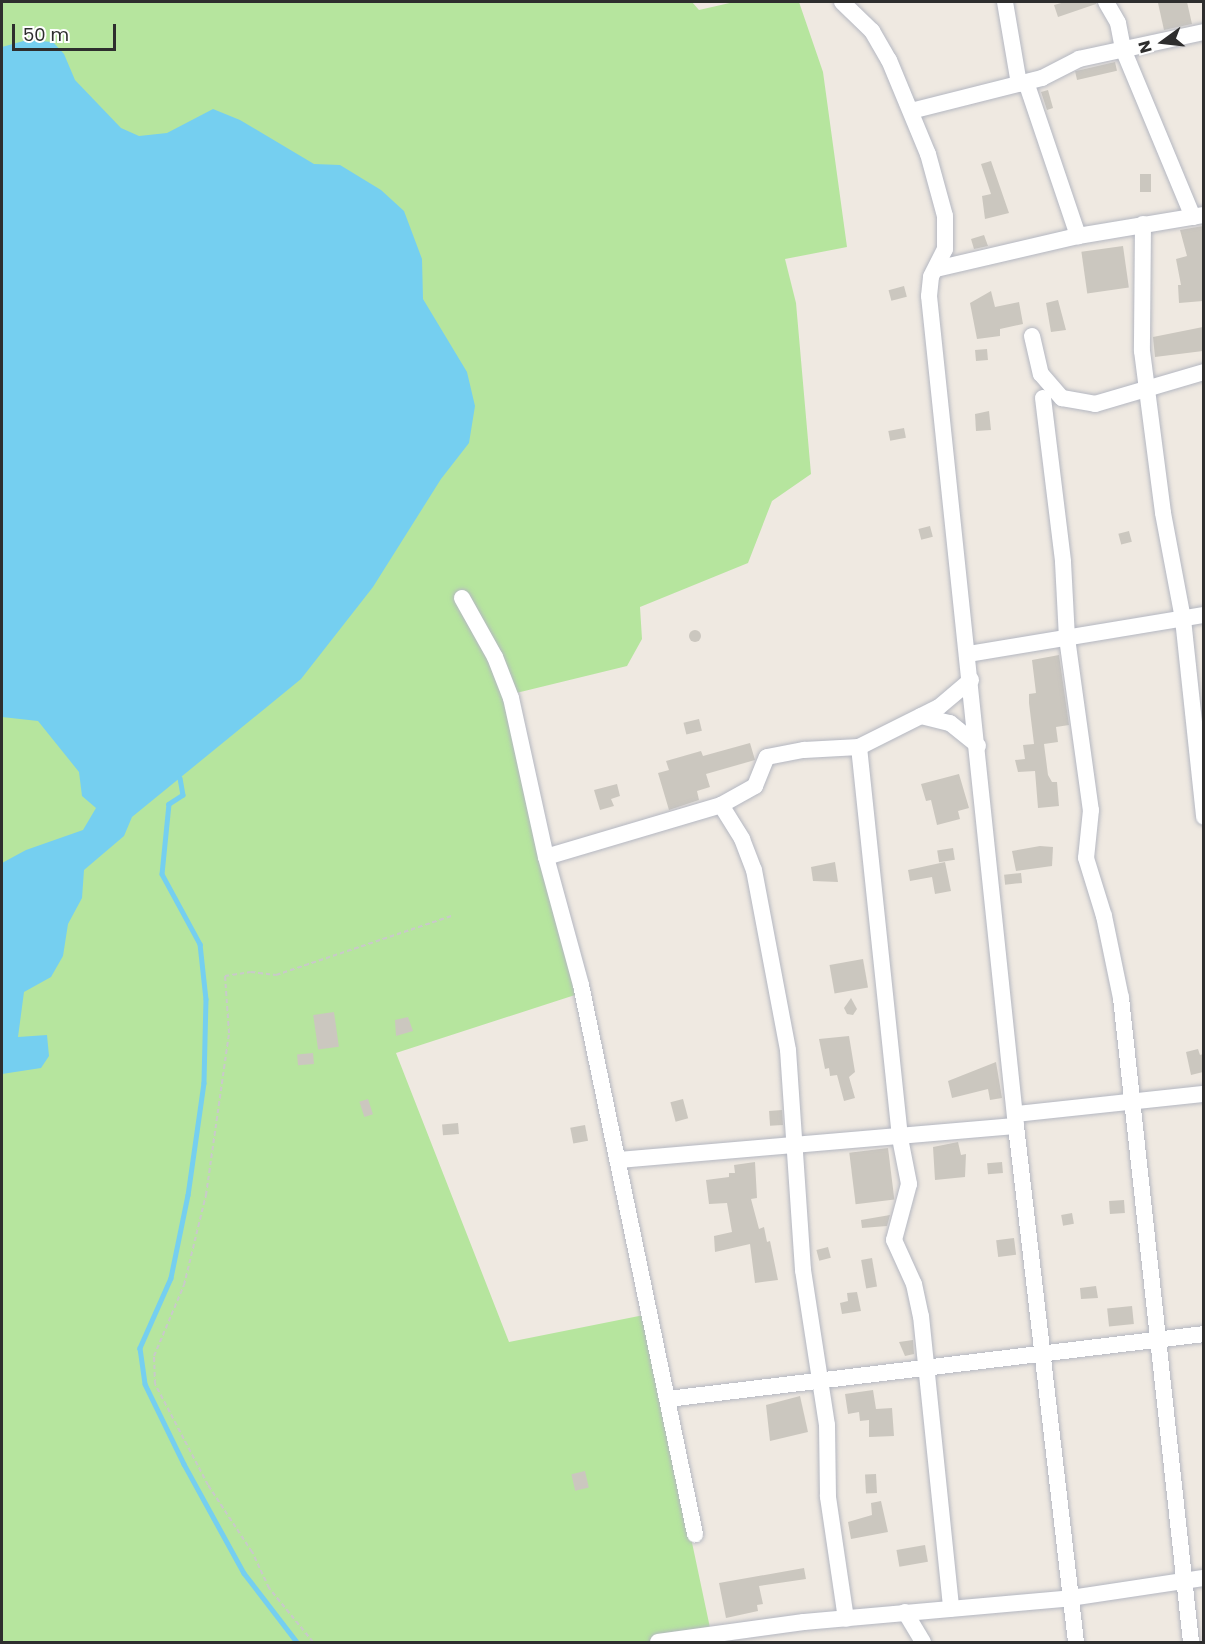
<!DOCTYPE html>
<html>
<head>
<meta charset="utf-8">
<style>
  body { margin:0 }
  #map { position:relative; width:1205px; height:1644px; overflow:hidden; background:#efe9e1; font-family:Poppins,sans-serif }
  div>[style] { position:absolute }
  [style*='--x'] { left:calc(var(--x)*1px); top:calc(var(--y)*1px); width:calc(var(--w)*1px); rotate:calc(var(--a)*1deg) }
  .green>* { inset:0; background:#b6e59e }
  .water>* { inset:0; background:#75cff0 }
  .stream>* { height:4.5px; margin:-2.25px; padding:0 2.25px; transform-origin:2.25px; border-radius:2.25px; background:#75cff0 }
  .building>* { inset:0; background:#cbc7bf; transform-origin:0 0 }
  .round { border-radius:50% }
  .path>* { height:2px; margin-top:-1px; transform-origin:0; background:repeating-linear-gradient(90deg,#c9c9c9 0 4.5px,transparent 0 7.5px) }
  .roads { filter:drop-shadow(0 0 2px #b4b7c1) drop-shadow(0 0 2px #b4b7c1) }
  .minor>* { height:16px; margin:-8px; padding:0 8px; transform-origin:8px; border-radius:8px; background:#fff }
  span { translate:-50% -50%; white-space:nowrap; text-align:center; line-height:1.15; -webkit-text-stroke:6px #fff; paint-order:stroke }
  .frame { position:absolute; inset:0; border:3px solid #2e2e2e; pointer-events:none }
  .north { position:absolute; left:1133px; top:12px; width:60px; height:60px; -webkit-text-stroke:4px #fff; paint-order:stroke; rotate:255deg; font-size:16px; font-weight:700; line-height:24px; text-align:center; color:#2e2e2e }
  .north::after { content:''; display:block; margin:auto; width:21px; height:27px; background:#2e2e2e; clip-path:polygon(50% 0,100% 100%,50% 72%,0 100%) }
  .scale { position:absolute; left:12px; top:24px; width:104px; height:27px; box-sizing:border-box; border:3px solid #2e2e2e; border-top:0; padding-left:8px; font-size:18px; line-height:21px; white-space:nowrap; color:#2e2e2e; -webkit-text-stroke:4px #fff; paint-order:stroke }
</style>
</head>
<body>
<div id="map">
  <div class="green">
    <div style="clip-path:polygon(2px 2px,692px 2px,699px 10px,734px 2px,799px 2px,823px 72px,847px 247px,785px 259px,796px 303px,811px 474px,772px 501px,748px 563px,640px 607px,642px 639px,627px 666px,504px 696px,575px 995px,396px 1053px,509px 1342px,644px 1315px,713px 1642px,2px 1642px)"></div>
  </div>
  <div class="water">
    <div style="clip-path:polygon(27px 40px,53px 42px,64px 54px,75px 80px,121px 128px,139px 136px,167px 133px,213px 109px,240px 120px,314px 164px,340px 165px,381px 190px,404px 211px,422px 259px,423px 299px,467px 372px,475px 406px,469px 443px,441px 479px,373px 587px,301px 679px,132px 817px,124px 836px,84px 870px,82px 898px,68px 924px,63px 956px,51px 977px,24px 992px,18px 1037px,47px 1035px,49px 1056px,41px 1068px,2px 1074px,2px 863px,26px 850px,83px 830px,96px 808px,82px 796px,79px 772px,38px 721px,2px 717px,2px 47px)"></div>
  </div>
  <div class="stream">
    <div style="--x:180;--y:778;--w:17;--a:80"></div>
    <div style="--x:183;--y:795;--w:17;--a:147"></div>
    <div style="--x:169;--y:804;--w:70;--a:95.7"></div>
    <div style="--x:162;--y:874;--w:80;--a:61.5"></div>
    <div style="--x:200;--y:944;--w:55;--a:83.8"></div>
    <div style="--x:206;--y:999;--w:84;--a:91.4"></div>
    <div style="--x:204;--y:1083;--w:113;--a:98.1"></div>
    <div style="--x:188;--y:1195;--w:85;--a:101.6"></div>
    <div style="--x:171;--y:1278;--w:77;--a:113.9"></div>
    <div style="--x:140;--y:1348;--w:36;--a:82"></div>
    <div style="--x:145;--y:1384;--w:89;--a:64"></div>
    <div style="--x:184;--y:1464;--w:124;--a:61.2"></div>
    <div style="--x:244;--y:1573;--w:87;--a:52.5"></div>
  </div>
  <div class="building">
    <div style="clip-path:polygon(1065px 2px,1096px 2px,1096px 4px,1058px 17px,1054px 5px)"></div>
    <div style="clip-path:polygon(1187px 2px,1192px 24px,1164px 30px,1158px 3px)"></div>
    <div style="left:1115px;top:62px;width:9px;height:41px;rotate:77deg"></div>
    <div style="clip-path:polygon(1048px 90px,1053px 108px,1047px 110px,1041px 92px)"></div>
    <div style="clip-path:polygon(991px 161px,1009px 213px,985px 219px,982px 196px,991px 194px,981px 164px)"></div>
    <div style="left:1140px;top:174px;width:11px;height:18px"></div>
    <div style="clip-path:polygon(1203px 226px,1203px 301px,1179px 303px,1178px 285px,1181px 285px,1176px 259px,1187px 256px,1180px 230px)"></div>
    <div style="clip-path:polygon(984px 235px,988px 246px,974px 249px,971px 239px)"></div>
    <div style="left:1123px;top:246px;width:42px;height:42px;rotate:82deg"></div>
    <div style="left:904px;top:286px;width:11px;height:16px;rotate:75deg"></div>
    <div style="clip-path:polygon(991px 291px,995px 307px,1019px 302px,1023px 324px,1000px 329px,1000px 336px,977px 339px,970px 303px)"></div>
    <div style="clip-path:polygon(1058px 300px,1066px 330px,1051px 332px,1046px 303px)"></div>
    <div style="clip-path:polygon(1203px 327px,1203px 351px,1155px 357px,1153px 337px)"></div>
    <div style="left:987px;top:349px;width:11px;height:12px;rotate:85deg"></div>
    <div style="clip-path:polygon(989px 411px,991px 430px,976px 431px,975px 414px)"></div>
    <div style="left:904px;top:428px;width:10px;height:16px;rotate:79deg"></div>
    <div style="left:930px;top:526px;width:11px;height:12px;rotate:75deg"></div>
    <div style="left:1129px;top:531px;width:11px;height:11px;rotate:75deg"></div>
    <div class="round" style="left:689px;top:630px;width:12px;height:12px"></div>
    <div style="clip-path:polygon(1059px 655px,1069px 725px,1056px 727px,1058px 742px,1044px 744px,1048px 775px,1052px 782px,1057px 782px,1059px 806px,1038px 808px,1035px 771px,1018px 772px,1015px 760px,1025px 759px,1023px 745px,1034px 744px,1029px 703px,1029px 694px,1036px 693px,1032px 660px)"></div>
    <div style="left:699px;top:719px;width:12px;height:16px;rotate:76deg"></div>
    <div style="clip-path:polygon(750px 743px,755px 760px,706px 774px,710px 787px,697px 791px,699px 800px,669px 810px,658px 773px,669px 770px,666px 761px,701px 751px,703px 756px)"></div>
    <div style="clip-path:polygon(959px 774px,969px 808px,958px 811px,960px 819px,937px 825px,931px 800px,926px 801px,921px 784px)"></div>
    <div style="clip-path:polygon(617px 784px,620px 796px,611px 799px,614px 806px,600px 810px,594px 790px)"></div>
    <div style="clip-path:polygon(1040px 846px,1053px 847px,1052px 866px,1016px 871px,1012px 851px)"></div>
    <div style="left:953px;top:848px;width:12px;height:16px;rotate:81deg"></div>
    <div style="clip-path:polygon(835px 862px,838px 882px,813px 881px,811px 867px)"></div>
    <div style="clip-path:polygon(945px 862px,951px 891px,935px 894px,932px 877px,910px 881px,908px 870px)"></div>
    <div style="left:1021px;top:873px;width:10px;height:17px;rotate:84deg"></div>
    <div style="left:863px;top:959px;width:29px;height:34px;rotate:80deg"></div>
    <div style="clip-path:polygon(851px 998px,857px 1009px,853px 1015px,847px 1014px,844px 1008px)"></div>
    <div style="left:334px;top:1012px;width:35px;height:21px;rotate:82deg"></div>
    <div style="clip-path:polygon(408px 1017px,413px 1031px,396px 1036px,395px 1020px)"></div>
    <div style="clip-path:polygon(849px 1036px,855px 1072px,849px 1077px,855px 1098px,844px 1101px,837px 1075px,830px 1076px,829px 1068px,825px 1069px,819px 1039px)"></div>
    <div style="clip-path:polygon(1198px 1049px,1200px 1055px,1203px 1054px,1203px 1072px,1191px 1075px,1186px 1052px)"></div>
    <div style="left:313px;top:1053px;width:11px;height:16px;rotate:85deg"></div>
    <div style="clip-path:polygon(996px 1062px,1002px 1098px,990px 1100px,988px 1089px,952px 1098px,948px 1081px)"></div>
    <div style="left:368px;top:1099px;width:16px;height:9px;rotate:72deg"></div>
    <div style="left:683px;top:1099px;width:20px;height:13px;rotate:75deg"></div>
    <div style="left:782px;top:1110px;width:15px;height:13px;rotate:86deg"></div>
    <div style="left:458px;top:1123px;width:11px;height:16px;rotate:85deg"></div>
    <div style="left:585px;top:1125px;width:16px;height:15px;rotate:79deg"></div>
    <div style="clip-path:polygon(958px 1142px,961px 1155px,966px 1154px,965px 1177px,935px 1180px,933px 1147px)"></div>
    <div style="left:888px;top:1148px;width:52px;height:39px;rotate:83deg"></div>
    <div style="clip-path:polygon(755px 1162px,757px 1198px,751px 1199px,759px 1229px,764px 1227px,767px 1242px,770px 1241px,778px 1280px,755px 1283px,750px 1244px,715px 1252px,714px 1236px,732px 1232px,727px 1203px,709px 1204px,706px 1180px,729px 1177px,729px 1173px,735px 1173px,734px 1165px)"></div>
    <div style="left:1002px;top:1162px;width:11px;height:15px;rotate:85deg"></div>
    <div style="left:1124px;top:1200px;width:13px;height:15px;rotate:86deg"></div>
    <div style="left:1072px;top:1213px;width:11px;height:11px;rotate:80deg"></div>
    <div style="clip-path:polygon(890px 1215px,887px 1226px,862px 1228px,861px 1220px)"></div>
    <div style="left:1014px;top:1238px;width:17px;height:18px;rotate:83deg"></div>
    <div style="left:828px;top:1247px;width:11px;height:12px;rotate:75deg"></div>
    <div style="left:872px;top:1258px;width:29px;height:11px;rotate:80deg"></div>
    <div style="clip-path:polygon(1096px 1286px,1098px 1298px,1081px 1299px,1080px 1288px)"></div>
    <div style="clip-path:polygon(857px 1292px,861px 1311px,842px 1314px,840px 1303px,848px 1301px,847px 1293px)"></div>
    <div style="left:1132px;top:1306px;width:18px;height:25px;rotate:84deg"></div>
    <div style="clip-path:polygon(913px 1340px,914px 1354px,905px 1356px,899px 1342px)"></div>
    <div style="clip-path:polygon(873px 1390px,876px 1409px,892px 1408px,894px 1436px,869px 1437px,869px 1420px,860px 1421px,859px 1412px,848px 1414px,845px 1394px)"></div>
    <div style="clip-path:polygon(800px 1396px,808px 1432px,770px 1441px,766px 1405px)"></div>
    <div style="left:585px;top:1471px;width:17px;height:14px;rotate:77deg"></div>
    <div style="left:876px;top:1474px;width:19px;height:11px;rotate:87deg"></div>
    <div style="clip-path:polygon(881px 1501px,888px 1532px,851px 1539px,848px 1522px,872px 1515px,871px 1503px)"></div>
    <div style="left:925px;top:1545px;width:17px;height:29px;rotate:80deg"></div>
    <div style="clip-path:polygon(804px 1568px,806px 1579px,759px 1586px,763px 1604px,757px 1605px,758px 1611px,726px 1618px,719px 1583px)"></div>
  </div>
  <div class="path">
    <div style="--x:313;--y:1642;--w:70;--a:-129.2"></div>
    <div style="--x:269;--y:1588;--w:40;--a:-115"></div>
    <div style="--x:252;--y:1552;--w:80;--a:-123.3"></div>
    <div style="--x:208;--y:1485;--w:114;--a:-117.7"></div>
    <div style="--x:155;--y:1384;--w:28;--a:-92"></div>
    <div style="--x:154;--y:1356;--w:77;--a:-67.1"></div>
    <div style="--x:184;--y:1285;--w:93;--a:-76.3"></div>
    <div style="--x:206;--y:1195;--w:164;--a:-81.9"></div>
    <div style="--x:229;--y:1033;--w:57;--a:-94"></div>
    <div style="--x:225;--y:976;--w:26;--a:-9"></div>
    <div style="--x:251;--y:972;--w:25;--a:7"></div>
    <div style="--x:276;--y:975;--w:185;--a:-18.6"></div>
  </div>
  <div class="roads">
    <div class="minor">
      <div style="--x:842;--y:2;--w:42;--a:44"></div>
      <div style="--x:872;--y:31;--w:34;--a:60"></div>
      <div style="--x:889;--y:60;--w:102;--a:67.5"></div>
      <div style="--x:928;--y:154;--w:64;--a:74.7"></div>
      <div style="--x:945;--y:216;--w:33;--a:90"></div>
      <div style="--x:945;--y:249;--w:31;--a:117"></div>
      <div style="--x:931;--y:277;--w:19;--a:96"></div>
      <div style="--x:929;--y:296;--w:835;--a:84.02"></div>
      <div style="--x:1016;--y:1126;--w:519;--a:83.37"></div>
      <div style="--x:1005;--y:2;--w:83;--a:80.3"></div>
      <div style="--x:1106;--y:2;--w:24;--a:60"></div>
      <div style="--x:1118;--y:23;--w:26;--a:79"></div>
      <div style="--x:1123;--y:49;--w:182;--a:67.4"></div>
      <div style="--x:1026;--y:82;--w:163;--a:71.3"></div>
      <div style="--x:911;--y:111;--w:135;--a:-14.1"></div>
      <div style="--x:1042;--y:78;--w:42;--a:-27.2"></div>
      <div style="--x:1079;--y:59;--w:128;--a:-12.2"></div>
      <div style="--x:1143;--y:224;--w:127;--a:90.5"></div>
      <div style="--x:1142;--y:351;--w:163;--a:82.6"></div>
      <div style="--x:1163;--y:513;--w:108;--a:79.3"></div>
      <div style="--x:1183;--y:619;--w:199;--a:83.9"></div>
      <div style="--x:936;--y:269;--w:146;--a:-13.1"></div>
      <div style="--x:1078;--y:236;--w:128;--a:-9.5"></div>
      <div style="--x:1032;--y:336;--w:39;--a:77"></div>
      <div style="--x:1041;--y:374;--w:32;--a:49"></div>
      <div style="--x:1062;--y:398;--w:34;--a:10"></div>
      <div style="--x:1095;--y:404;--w:114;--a:-16.4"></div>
      <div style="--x:1043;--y:398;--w:165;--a:83"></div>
      <div style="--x:1063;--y:562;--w:76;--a:87"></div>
      <div style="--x:1067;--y:638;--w:174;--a:82.1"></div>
      <div style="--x:1091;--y:810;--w:48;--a:95.9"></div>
      <div style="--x:1086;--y:858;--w:61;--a:72.8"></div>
      <div style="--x:1104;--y:916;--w:84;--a:78.3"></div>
      <div style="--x:1121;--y:998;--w:648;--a:83.8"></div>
      <div style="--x:462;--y:598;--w:68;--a:60.8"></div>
      <div style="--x:495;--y:657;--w:44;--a:68.7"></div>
      <div style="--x:511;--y:698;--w:163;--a:77.6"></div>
      <div style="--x:546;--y:857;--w:133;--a:74.7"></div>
      <div style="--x:581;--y:985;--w:561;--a:78.27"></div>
      <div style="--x:968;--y:654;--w:239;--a:-9.4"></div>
      <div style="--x:921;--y:716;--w:30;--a:14"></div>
      <div style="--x:950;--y:723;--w:36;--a:39"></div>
      <div style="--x:859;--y:747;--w:393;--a:84"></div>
      <div style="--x:900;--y:1138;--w:47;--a:78.9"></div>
      <div style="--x:909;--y:1184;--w:58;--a:105"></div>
      <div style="--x:894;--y:1240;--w:48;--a:65.6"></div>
      <div style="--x:914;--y:1284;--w:33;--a:78"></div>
      <div style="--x:921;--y:1316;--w:294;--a:84.1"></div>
      <div style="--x:721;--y:805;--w:40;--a:58"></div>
      <div style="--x:742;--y:839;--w:33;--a:69"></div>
      <div style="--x:754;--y:870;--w:183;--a:79.3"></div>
      <div style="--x:788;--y:1050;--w:221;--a:86.1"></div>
      <div style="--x:803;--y:1270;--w:157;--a:81.2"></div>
      <div style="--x:827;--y:1425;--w:72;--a:89.2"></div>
      <div style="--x:828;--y:1497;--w:123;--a:81.6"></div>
      <div style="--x:546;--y:857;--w:183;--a:-16.5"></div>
      <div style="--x:721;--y:805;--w:39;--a:-29"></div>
      <div style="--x:755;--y:786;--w:31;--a:-68"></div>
      <div style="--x:767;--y:757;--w:38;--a:-11"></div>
      <div style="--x:804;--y:750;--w:55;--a:-3.1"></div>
      <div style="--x:859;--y:747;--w:89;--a:-26.6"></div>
      <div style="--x:939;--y:707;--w:42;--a:-40.2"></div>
      <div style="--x:1016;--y:1114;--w:189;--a:-6.1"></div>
      <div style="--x:618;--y:1160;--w:399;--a:-4.9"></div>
      <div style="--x:668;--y:1399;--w:540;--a:-6.91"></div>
      <div style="--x:905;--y:1612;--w:35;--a:59"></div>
      <div style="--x:658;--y:1642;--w:147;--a:-7.8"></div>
      <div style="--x:804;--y:1622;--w:268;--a:-5.1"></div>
      <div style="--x:1071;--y:1598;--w:134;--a:-8.6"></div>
    </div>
  </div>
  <div class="frame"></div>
  <div class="north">N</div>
  <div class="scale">50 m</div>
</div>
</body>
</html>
